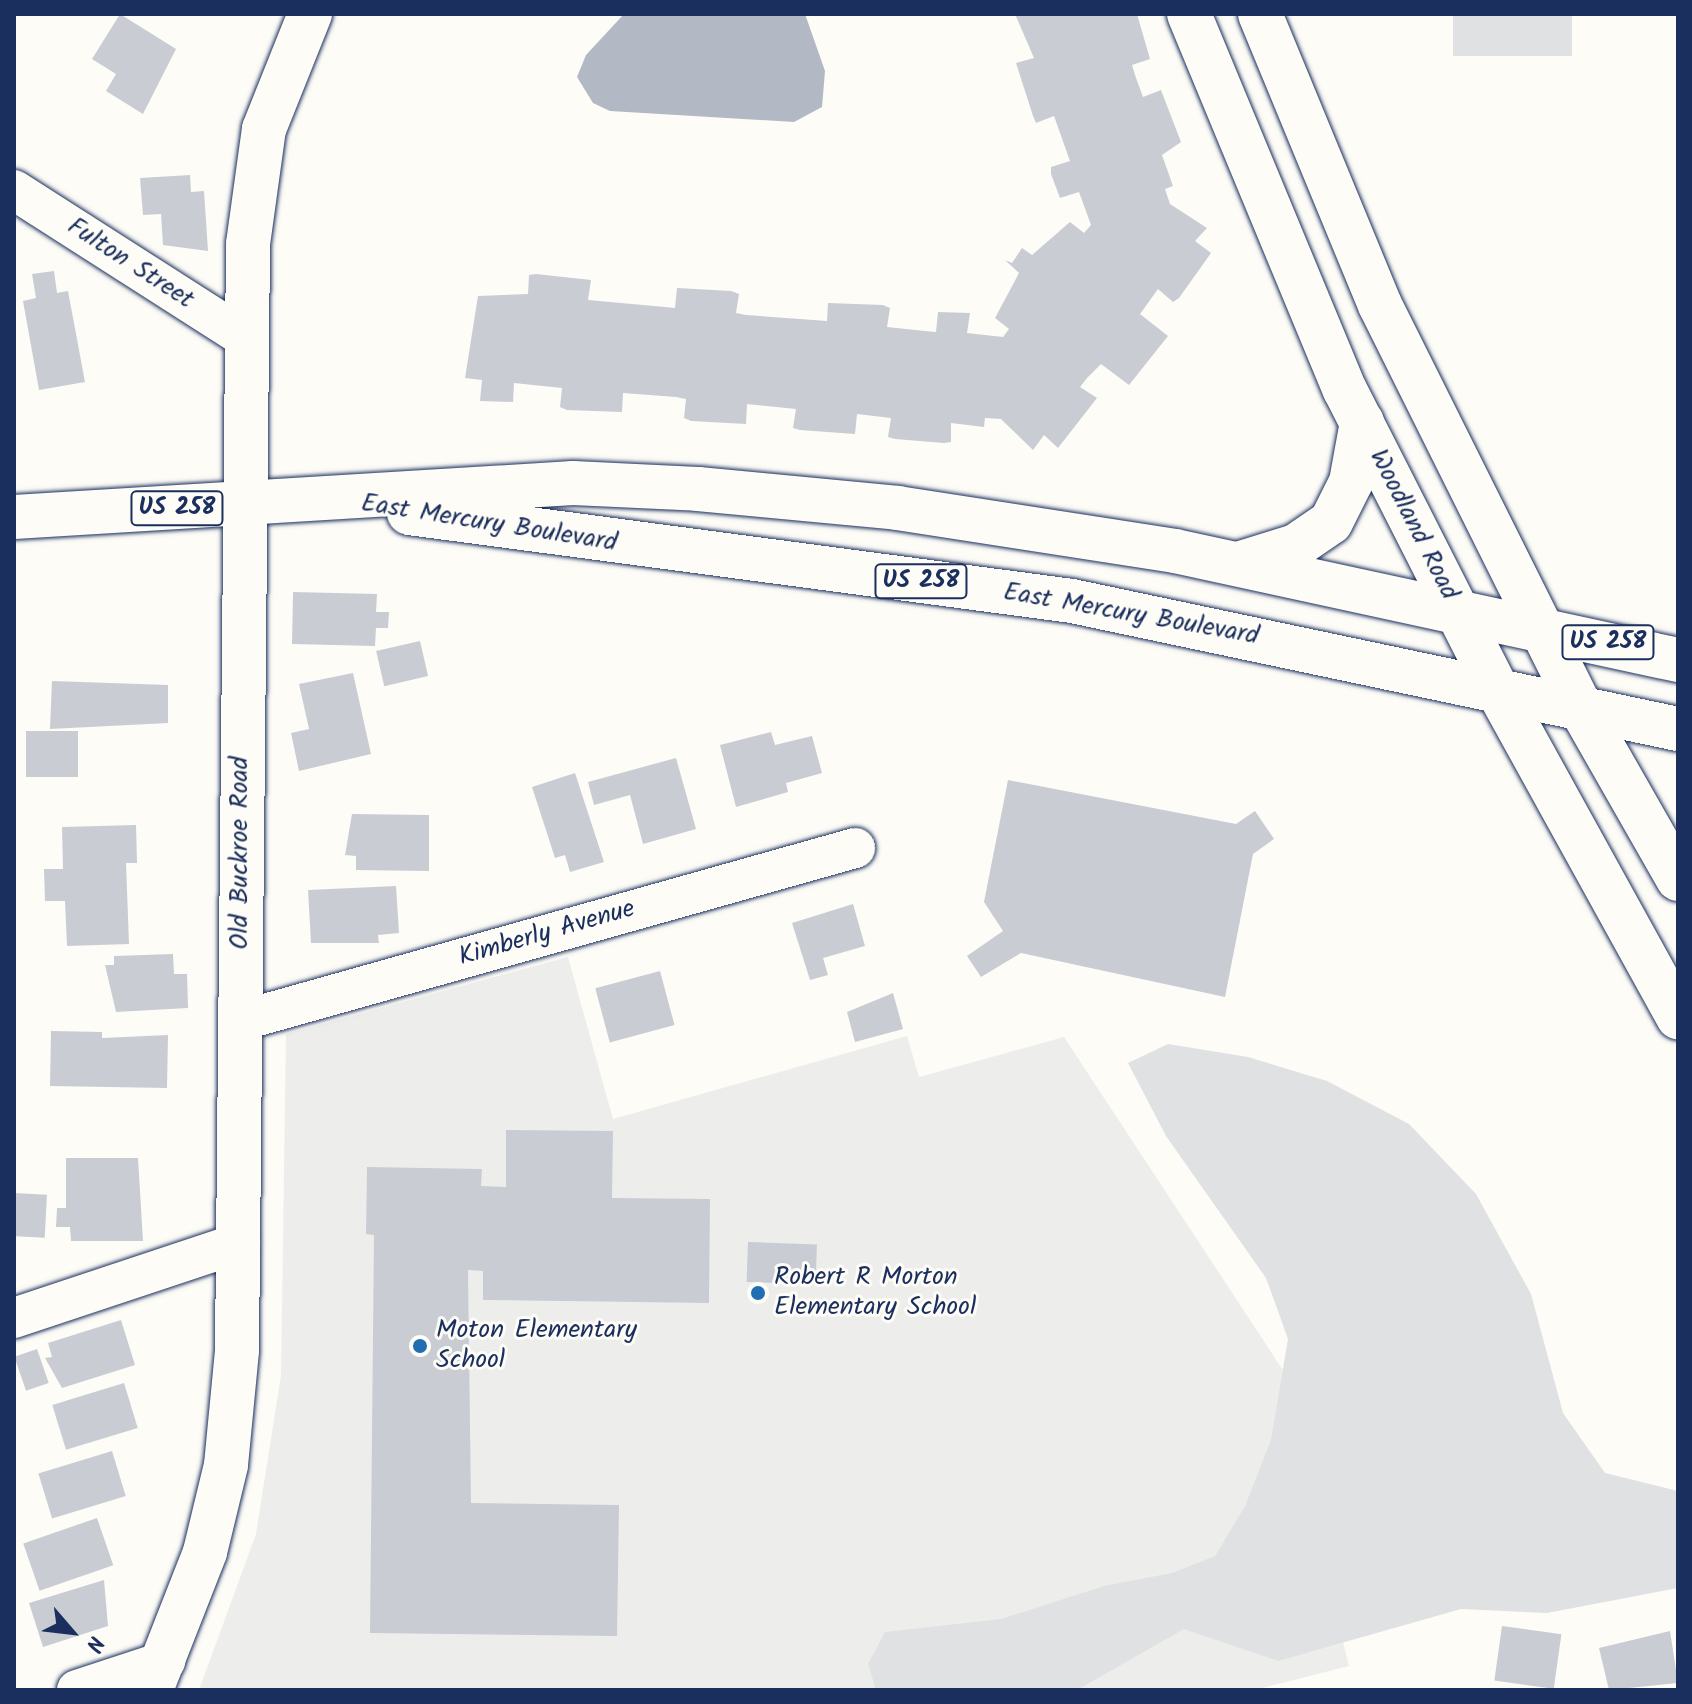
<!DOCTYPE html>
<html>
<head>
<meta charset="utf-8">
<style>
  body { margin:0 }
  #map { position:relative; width:1692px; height:1704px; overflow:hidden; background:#fdfcf7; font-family:Kalam,sans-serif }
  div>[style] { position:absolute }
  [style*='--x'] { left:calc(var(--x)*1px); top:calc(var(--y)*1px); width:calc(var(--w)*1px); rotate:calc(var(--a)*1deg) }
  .built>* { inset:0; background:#edeeec }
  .green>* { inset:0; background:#e0e1e3; transform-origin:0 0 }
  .water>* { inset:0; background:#b3b8c5 }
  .building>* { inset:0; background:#c9ccd3; transform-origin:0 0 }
  .roads { filter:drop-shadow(0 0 2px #1b2f5e) drop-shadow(0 0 2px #1b2f5e) }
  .minor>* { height:40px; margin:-20px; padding:0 20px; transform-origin:20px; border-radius:20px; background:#fdfcf7 }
  .tertiary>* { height:44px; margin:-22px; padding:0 22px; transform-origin:22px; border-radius:22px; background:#fdfcf7 }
  .secondary>* { height:44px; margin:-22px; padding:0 22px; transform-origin:22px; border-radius:22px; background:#fdfcf7 }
  .primary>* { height:44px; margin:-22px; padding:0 22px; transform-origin:22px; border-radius:22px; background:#fdfcf7 }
  .dots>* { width:22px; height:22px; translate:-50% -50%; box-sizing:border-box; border:4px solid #fdfcf7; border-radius:50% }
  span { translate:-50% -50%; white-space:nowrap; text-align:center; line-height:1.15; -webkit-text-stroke:6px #fdfcf7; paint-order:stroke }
  .shield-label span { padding:2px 6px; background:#fdfcf7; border:2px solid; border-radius:6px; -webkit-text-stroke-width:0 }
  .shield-label { font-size:24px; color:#1b2f5e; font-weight:700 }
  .street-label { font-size:26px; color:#1b2f5e }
  .poi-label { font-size:26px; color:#1b2f5e }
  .left { translate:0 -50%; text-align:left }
  .frame { position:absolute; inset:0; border:16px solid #1b2f5e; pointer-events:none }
  .north { position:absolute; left:32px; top:1592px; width:80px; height:80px; -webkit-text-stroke:6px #fdfcf7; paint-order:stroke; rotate:118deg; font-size:22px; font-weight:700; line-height:32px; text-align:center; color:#1b2f5e }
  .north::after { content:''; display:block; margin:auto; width:28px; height:36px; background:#1b2f5e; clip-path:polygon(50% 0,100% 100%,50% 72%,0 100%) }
</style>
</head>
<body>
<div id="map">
  <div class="built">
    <div style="clip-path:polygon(568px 957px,613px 1119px,907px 1036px,919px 1077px,1064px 1037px,1369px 1501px,1312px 1518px,1349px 1666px,1254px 1690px,199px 1690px,256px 1534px,281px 1375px,286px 1034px)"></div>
  </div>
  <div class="green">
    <div style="left:1453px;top:14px;width:119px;height:42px"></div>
    <div style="clip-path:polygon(1168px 1044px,1248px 1057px,1327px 1081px,1409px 1124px,1476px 1194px,1531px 1294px,1563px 1413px,1605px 1473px,1678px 1491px,1678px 1588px,1547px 1613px,1461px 1609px,1278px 1661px,1184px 1629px,1077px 1690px,876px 1690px,868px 1664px,885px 1632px,1001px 1619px,1104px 1586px,1172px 1573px,1215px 1556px,1245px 1506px,1271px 1440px,1288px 1339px,1266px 1278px,1166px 1136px,1128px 1063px)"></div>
  </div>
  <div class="water">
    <div style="clip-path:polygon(624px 14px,805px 14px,825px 71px,822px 107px,794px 122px,610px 111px,593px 103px,577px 77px,586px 55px)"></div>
  </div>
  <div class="building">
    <div style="clip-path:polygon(120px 14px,176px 49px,143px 114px,106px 91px,116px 74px,92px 59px)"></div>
    <div style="clip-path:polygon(1015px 14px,1137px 14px,1150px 59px,1132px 65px,1135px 75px,1143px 97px,1161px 90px,1181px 142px,1162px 155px,1173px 186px,1165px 189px,1170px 204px,1207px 228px,1195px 241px,1211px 253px,1179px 298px,1173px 302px,1158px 289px,1140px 314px,1168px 336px,1129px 385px,1101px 364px,1087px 378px,1080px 387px,1097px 398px,1058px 448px,1044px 435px,1033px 450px,1001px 419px,985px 418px,984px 427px,951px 423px,951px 442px,944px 443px,895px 439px,888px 437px,891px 418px,857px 414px,855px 434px,800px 430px,793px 428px,796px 409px,747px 404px,746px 424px,691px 421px,684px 418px,686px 399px,676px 397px,623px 393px,622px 412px,567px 410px,560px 407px,562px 388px,514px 383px,513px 402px,480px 401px,482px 380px,465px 378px,478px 296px,528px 294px,529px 275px,536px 274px,591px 280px,588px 300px,665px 307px,675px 308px,677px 288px,731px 291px,739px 294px,736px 313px,746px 315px,827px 321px,828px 303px,883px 305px,890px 308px,887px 327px,925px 331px,936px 332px,938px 312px,970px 313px,967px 333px,1003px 337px,1009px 329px,995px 318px,1019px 273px,1005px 260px,1012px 263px,1022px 248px,1032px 255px,1070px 222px,1084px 233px,1091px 225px,1079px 192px,1060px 198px,1051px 174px,1051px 167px,1070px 161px,1054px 116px,1036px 123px,1033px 116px,1016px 63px,1034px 58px)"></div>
    <div style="clip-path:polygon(190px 175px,191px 192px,204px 191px,208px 251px,163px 245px,161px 214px,143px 215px,140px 178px)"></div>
    <div style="clip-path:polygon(54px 271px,57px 293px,68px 291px,85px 382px,39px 390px,23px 301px,36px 298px,32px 274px)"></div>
    <div style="clip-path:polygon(293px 592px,377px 594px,376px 612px,389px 612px,388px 628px,376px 628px,375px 646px,292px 644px)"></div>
    <div style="left:420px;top:641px;width:36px;height:45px;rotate:77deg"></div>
    <div style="clip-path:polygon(353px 673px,371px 754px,299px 771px,291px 733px,309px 729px,299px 684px)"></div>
    <div style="clip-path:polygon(52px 681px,168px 685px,168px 723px,50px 729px)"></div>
    <div style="left:26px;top:731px;width:52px;height:46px"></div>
    <div style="clip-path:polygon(771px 732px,775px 745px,812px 736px,822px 773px,786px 783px,788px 792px,736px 807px,720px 745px)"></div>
    <div style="clip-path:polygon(676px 758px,696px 829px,643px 844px,630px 795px,594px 805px,588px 782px)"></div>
    <div style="clip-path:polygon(575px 773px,604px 862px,570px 872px,565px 855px,555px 858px,532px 787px)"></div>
    <div style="clip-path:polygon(1008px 780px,1236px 824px,1255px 811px,1274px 839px,1253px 854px,1225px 997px,1021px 953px,981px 977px,967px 956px,1003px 931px,984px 902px)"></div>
    <div style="clip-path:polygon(352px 814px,429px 815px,429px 871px,356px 870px,356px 856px,345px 855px)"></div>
    <div style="clip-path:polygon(136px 825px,137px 863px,126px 863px,129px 944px,67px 946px,65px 901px,45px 901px,44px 869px,63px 869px,62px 827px)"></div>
    <div style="clip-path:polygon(396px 886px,399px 933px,378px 935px,379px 943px,311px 943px,308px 890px)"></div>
    <div style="clip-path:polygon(853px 904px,865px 946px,823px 958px,828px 975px,810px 980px,792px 923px)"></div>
    <div style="clip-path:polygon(173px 954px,174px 974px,187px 974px,188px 1008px,116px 1012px,105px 965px,114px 965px,114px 956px)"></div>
    <div style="left:660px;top:971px;width:56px;height:67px;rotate:75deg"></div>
    <div style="clip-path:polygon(893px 993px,903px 1029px,855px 1042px,847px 1012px)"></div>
    <div style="clip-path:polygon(51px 1031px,102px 1032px,102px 1038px,168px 1035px,167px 1088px,50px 1086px)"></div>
    <div style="clip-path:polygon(506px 1130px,613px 1131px,612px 1198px,710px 1199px,709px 1303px,483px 1300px,483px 1271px,468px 1270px,471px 1503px,619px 1505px,617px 1636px,370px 1633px,374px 1235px,366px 1234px,367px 1167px,482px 1169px,481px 1186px,506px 1187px)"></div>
    <div style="clip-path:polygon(66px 1158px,138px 1158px,143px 1241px,71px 1241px,70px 1227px,56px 1227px,57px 1208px,66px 1208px)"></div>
    <div style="left:14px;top:1193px;width:33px;height:43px;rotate:3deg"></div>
    <div style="left:748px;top:1242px;width:69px;height:40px;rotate:2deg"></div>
    <div style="clip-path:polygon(121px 1320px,135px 1365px,62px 1388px,45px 1358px,52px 1357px,48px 1343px)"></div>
    <div style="left:37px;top:1349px;width:36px;height:24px;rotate:71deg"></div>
    <div style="left:124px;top:1383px;width:47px;height:75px;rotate:73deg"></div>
    <div style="left:112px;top:1451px;width:47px;height:77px;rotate:73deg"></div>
    <div style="left:97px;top:1518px;width:50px;height:78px;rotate:71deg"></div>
    <div style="clip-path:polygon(104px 1580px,108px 1626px,43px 1647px,29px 1603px)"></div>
    <div style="left:1502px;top:1626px;width:60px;height:55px;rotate:8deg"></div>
    <div style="clip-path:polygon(1670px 1631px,1678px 1683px,1609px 1690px,1599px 1648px)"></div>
  </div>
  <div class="roads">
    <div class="minor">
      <div style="--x:14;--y:190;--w:277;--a:32.6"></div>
      <div style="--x:240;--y:1021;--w:639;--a:-15.71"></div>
      <div style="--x:14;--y:1318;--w:238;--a:-18.4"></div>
      <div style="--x:77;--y:1690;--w:93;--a:-18.2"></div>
    </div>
    <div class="tertiary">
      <div style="--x:151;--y:1690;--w:148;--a:-68.6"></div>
      <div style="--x:205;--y:1552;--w:89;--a:-76.4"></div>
      <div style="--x:226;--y:1465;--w:116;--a:-84.5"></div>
      <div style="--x:237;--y:1350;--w:1106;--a:-89.43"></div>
      <div style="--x:248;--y:244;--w:116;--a:-82.1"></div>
      <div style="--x:264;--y:129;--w:124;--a:-68.2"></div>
    </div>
    <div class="secondary">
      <div style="--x:1497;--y:689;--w:375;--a:61.1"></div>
      <div style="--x:1580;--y:707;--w:198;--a:60.3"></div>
    </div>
    <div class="primary">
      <div style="--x:1189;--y:14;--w:407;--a:67.5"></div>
      <div style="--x:1345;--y:390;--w:335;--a:63.1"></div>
      <div style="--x:1260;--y:14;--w:315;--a:67.6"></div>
      <div style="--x:1380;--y:305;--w:449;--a:63.5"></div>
      <div style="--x:409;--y:513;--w:669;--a:7.56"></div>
      <div style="--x:1072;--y:601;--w:619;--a:11.93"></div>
      <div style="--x:14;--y:517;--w:560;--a:-3.48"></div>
      <div style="--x:573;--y:483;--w:125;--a:2.7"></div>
      <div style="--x:698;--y:489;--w:201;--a:5.4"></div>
      <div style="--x:898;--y:508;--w:280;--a:8.8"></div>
      <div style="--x:1175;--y:551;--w:515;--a:12.23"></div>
      <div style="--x:1241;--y:563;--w:58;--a:-17.2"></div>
      <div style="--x:1296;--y:546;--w:42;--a:-34.4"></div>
      <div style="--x:1331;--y:522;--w:45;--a:-63.4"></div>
      <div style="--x:1351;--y:482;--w:61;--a:-79.6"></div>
    </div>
  </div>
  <div class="dots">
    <div style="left:758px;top:1293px;background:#1f6fb2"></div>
    <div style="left:420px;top:1346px;background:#1f6fb2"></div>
  </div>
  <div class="shield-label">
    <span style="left:177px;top:508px">US 258</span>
    <span style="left:921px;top:581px">US 258</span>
    <span style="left:1608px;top:642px">US 258</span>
  </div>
  <div class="street-label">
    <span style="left:130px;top:264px;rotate:33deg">Fulton Street</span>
    <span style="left:489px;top:524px;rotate:9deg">East Mercury Boulevard</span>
    <span style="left:1413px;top:525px;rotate:63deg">Woodland Road</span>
    <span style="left:1131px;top:615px;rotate:10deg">East Mercury Boulevard</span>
    <span style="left:241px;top:853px;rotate:-90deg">Old Buckroe Road</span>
    <span style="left:547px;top:934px;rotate:-16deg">Kimberly Avenue</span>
  </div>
  <div class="poi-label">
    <span class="left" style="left:774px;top:1293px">Robert R Morton<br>Elementary School</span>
    <span class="left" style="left:436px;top:1346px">Moton Elementary<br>School</span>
  </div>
  <div class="frame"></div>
  <div class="north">N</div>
</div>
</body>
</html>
